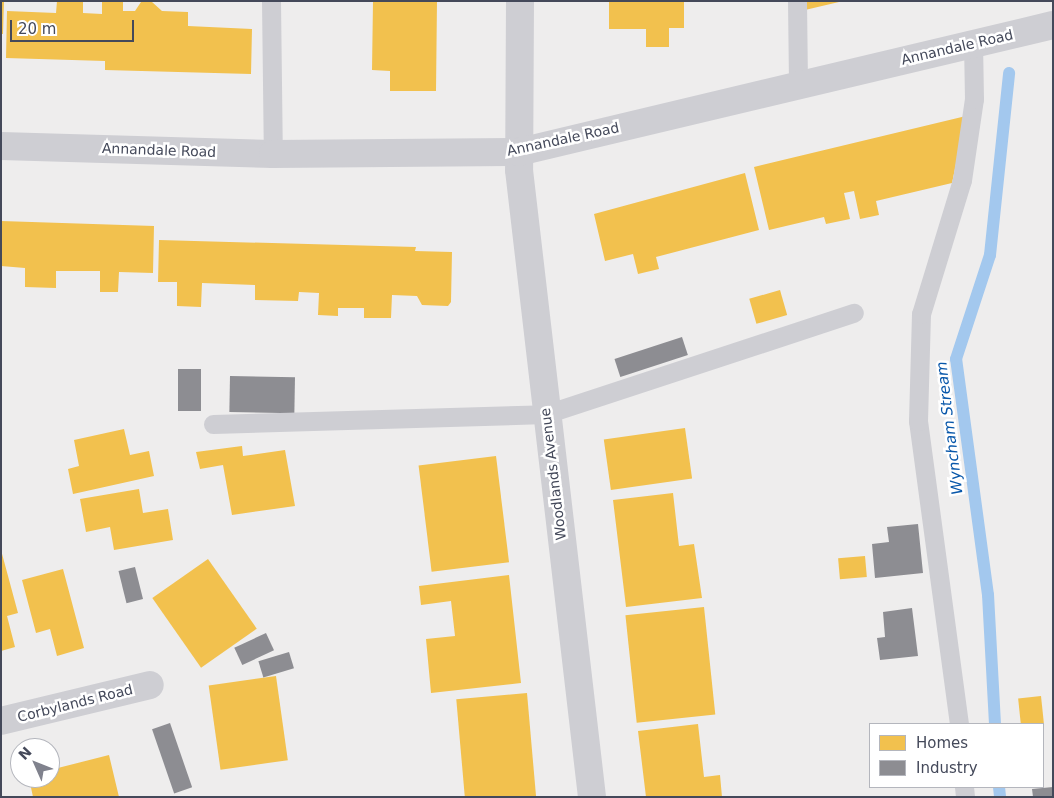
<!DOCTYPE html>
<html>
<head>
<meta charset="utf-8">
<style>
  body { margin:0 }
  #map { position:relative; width:1054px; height:798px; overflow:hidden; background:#eeeded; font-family:"DejaVu Sans",sans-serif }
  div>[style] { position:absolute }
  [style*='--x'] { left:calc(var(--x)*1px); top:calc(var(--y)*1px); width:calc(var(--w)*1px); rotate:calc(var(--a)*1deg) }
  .homes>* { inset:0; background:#f2c14e; transform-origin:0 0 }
  .industry>* { inset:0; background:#8d8d92; transform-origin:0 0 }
  .stream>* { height:12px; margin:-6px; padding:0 6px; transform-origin:6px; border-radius:6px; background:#a3c8ee }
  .lane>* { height:19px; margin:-9.5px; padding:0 9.5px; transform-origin:9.5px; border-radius:9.5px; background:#ceced3 }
  .street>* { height:28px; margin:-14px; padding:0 14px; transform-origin:14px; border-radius:14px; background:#ceced3 }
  span { translate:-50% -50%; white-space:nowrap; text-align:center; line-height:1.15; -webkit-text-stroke:5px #fff; paint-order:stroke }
  .street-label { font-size:14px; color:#44495a }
  .water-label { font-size:15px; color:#0857aa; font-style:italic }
  .frame { position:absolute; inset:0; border:2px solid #44495a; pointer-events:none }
  .legend { position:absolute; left:869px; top:723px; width:175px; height:65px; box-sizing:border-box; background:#fff; border:1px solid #b4b6bd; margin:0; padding:6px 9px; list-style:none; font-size:15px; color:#44495a }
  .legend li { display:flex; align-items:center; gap:10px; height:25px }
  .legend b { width:25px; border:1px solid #b4b6bd }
  .north { position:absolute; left:10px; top:738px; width:50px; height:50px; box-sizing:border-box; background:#fff; border:1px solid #b4b6bd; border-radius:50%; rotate:314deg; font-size:14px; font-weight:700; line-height:20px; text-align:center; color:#44495a }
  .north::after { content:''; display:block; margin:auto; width:18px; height:22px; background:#80828d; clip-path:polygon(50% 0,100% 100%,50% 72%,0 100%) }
  .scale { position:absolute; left:10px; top:20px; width:124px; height:22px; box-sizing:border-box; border:2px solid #44495a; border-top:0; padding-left:6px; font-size:15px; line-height:18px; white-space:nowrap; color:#44495a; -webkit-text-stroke:4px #fff; paint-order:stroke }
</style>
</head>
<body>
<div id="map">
  <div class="homes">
    <div style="clip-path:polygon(1px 1px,4px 1px,3px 34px,1px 34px)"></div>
    <div style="clip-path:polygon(57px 1px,83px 1px,83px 13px,102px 14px,102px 1px,123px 1px,123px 11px,135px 11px,141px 2px,152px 2px,162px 11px,188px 12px,188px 26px,252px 29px,251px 74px,105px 70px,105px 61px,6px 58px,7px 11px,56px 13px)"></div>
    <div style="clip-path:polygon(373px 1px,437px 1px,436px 91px,390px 91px,390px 71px,372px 70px)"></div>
    <div style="clip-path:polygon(609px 1px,684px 1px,684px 28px,669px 28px,669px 47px,646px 47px,646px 29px,609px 29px)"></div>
    <div style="clip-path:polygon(805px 1px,839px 1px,839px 2px,805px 10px)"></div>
    <div style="clip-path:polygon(966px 116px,952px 183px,876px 201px,879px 215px,860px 219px,854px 191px,844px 193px,850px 219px,826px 224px,824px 217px,769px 230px,754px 167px)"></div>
    <div style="clip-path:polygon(745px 173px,759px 230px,656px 257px,659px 269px,638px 274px,633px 254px,605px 261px,594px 214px)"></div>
    <div style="clip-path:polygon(1px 221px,154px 226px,153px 273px,119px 272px,118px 292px,100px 292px,100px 271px,56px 271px,56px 288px,25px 287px,25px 268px,1px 266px)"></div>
    <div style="clip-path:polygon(159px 240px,416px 247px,415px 251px,452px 252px,451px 302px,448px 306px,422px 305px,417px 296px,392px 295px,391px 318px,364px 318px,364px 308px,338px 308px,338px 316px,318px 315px,319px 293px,299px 292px,298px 301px,255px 300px,255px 285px,202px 283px,201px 307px,177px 306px,177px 282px,158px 282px)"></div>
    <div style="left:780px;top:290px;width:26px;height:32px;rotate:74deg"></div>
    <div style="left:685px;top:428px;width:51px;height:82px;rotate:82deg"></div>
    <div style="clip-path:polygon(124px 429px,130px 455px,149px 451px,154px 476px,73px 494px,68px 469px,79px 466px,74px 440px)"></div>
    <div style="clip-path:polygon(242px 446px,243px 456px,285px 450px,295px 506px,232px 515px,223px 465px,200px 469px,196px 452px)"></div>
    <div style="left:496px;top:456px;width:107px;height:78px;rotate:83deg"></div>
    <div style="clip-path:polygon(139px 489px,143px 513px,168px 509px,173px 540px,114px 550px,110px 527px,86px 532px,80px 499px)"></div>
    <div style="clip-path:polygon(673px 493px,679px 546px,694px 544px,702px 598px,626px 607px,613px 500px)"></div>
    <div style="clip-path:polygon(1px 550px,18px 613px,7px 616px,15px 647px,1px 651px)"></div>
    <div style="left:865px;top:556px;width:21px;height:27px;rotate:85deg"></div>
    <div style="left:208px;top:559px;width:85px;height:68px;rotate:55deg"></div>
    <div style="clip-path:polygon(63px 569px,84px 648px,57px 656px,50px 629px,36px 633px,22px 580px)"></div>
    <div style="clip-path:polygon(509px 575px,521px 683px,431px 693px,426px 639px,455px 636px,451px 601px,421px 605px,419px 586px)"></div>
    <div style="left:704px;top:607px;width:108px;height:79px;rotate:84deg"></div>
    <div style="left:276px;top:676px;width:85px;height:68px;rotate:82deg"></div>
    <div style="left:527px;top:693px;width:104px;height:71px;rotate:85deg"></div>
    <div style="left:1041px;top:696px;width:28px;height:23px;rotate:84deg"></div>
    <div style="clip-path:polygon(698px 724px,704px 777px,720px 775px,722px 797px,646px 797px,638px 731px)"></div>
    <div style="clip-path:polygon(109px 755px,119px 797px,33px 797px,29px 778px,50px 778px,50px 770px)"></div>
  </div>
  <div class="industry">
    <div style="left:682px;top:337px;width:19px;height:71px;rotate:72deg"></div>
    <div style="left:178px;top:369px;width:23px;height:42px"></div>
    <div style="left:230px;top:376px;width:65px;height:36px;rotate:1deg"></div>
    <div style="clip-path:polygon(918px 524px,923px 573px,875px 578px,872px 544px,889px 542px,887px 527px)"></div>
    <div style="left:135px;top:567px;width:33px;height:17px;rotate:76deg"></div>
    <div style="clip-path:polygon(912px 608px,918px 656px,880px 660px,877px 638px,885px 637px,883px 612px)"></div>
    <div style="left:266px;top:633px;width:19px;height:35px;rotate:65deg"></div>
    <div style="left:289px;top:652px;width:17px;height:32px;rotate:73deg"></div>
    <div style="left:170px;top:723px;width:68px;height:19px;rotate:71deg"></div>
    <div style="clip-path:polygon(1053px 787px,1053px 797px,1033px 797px,1032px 789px)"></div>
  </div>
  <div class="stream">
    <div style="--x:995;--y:724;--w:129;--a:-93.1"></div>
    <div style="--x:988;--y:595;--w:238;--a:-97.7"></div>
    <div style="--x:956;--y:359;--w:109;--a:-71.9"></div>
    <div style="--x:990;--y:255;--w:183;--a:-84"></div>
    <div style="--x:999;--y:787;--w:10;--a:84"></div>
  </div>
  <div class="lane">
    <div style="--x:271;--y:1;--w:153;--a:89.3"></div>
    <div style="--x:797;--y:1;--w:82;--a:89.3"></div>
    <div style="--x:213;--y:424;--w:333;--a:-1.7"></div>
    <div style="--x:546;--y:414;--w:324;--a:-18.2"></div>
    <div style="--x:959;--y:724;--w:306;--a:-97.7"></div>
    <div style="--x:918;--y:421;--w:107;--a:-88.4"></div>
    <div style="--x:921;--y:314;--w:140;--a:-73"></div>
    <div style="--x:962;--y:180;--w:82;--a:-81.6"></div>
    <div style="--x:974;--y:99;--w:56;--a:-91"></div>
    <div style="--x:964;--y:787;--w:10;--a:84"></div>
  </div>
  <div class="street">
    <div style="--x:520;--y:1;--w:169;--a:90.3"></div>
    <div style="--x:519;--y:170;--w:631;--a:83.36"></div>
    <div style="--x:1;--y:146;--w:272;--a:1.7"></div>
    <div style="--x:273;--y:154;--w:246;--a:-0.5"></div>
    <div style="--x:519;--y:152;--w:549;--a:-13.38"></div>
    <div style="--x:1;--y:721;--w:153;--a:-13.6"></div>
  </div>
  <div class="street-label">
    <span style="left:957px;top:47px;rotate:-13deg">Annandale Road</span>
    <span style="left:563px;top:139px;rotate:-12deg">Annandale Road</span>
    <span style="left:159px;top:150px;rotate:2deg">Annandale Road</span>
    <span style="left:553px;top:474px;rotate:-97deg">Woodlands Avenue</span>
    <span style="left:75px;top:703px;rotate:-14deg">Corbylands Road</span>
  </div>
  <div class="water-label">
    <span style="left:950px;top:428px;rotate:-97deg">Wyncham Stream</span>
  </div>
  <div class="frame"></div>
  <ul class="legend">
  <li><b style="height:14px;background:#f2c14e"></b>Homes</li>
  <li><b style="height:14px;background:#8d8d92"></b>Industry</li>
  </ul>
  <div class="north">N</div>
  <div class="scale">20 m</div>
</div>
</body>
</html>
